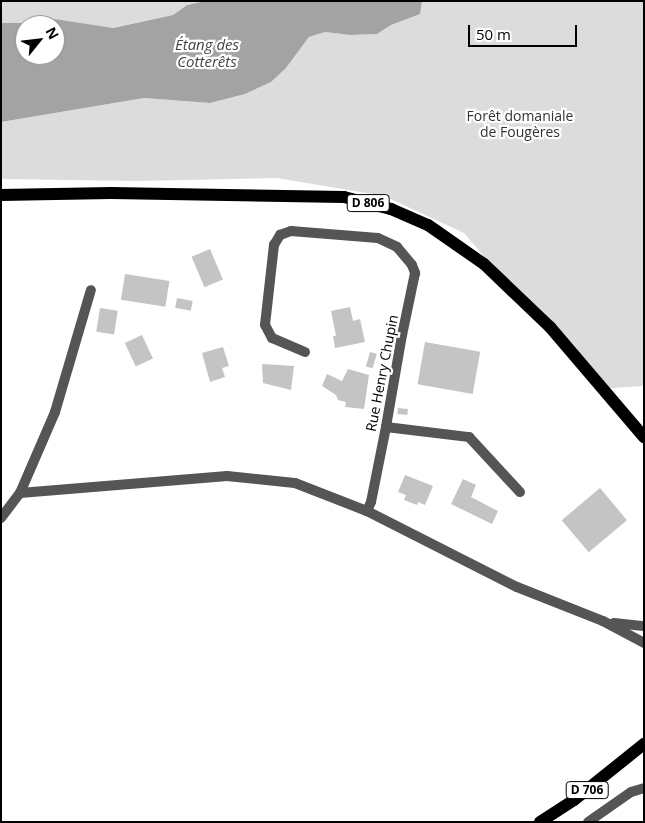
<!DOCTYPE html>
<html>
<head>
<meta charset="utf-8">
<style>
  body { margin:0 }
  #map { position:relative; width:645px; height:823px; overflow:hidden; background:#fff; font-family:"Open Sans",sans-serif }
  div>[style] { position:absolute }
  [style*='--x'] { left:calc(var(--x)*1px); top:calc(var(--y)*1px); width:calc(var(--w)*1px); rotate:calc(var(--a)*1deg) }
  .green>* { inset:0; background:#dcdcdc }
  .water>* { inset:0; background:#a3a3a3 }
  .building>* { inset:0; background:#c4c4c4; transform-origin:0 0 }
  .minor>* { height:10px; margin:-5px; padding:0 5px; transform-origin:5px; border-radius:5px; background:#555 }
  .primary>* { height:12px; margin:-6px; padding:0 6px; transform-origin:6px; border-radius:6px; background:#000 }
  span { translate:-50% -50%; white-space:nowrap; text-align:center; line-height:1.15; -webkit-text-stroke:4.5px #fff; paint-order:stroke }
  .shield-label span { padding:1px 4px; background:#fff; border:1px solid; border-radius:4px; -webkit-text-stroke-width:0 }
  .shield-label { font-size:12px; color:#000; font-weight:700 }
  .park-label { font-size:14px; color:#333 }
  .street-label { font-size:14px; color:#000 }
  .water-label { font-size:15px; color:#444; font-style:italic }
  .frame { position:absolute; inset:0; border:2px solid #000; pointer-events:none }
  .north { position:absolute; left:15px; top:15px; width:50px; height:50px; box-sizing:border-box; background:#fff; border:1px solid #999; border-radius:50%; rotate:61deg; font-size:14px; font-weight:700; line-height:20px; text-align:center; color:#000 }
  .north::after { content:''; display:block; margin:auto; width:18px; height:22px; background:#000; clip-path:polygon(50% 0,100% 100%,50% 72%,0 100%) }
  .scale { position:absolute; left:468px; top:25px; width:109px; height:22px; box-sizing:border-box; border:2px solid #000; border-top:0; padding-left:6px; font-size:15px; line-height:18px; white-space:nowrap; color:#000; -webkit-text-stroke:4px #fff; paint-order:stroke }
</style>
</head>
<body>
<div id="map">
  <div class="green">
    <div style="clip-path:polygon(1px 1px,205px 1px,187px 5px,173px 15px,112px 28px,55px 19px,43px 23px,1px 23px)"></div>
    <div style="clip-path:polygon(422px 1px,644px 1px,644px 386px,597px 389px,464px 233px,384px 196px,277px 178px,137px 181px,1px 179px,1px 122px,144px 98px,210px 103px,245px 94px,271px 82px,286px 68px,309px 37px,325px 32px,350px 35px,377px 34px,391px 25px,419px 14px)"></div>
  </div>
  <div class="water">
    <div style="clip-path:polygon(evenodd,205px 1px,422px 1px,420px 14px,391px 25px,377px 34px,350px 35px,325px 32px,309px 37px,286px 68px,271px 82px,245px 94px,210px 103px,144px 98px,1px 122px,1px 23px,43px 23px,55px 19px,113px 28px,173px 15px,187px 5px,205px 1px,25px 25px,55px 25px,55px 55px,25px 55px,25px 25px)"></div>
  </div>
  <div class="building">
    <div style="left:210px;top:249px;width:33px;height:20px;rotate:67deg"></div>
    <div style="left:125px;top:274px;width:45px;height:26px;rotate:9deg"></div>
    <div style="left:177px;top:298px;width:16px;height:10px;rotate:11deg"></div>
    <div style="clip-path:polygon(350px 307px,353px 321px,360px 319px,365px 342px,335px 348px,333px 336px,336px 336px,331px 311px)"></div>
    <div style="left:100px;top:308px;width:18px;height:24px;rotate:9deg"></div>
    <div style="left:142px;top:335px;width:26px;height:19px;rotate:65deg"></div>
    <div style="left:425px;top:342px;width:56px;height:43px;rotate:10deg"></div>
    <div style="clip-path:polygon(223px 347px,229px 366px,222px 368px,225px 377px,210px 382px,202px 353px)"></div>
    <div style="left:370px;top:352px;width:7px;height:15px;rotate:16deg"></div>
    <div style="clip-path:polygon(262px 364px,294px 366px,291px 390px,263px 383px)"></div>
    <div style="clip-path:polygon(348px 369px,369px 375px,364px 409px,345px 407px,346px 402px,338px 400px,336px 395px,322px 386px,327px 374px,342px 381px)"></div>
    <div style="left:398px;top:408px;width:10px;height:6px;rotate:6deg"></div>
    <div style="clip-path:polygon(405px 475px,433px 486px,425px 505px,418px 502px,417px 505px,404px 500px,406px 495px,398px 492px)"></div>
    <div style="clip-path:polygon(463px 479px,476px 485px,471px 497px,498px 511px,492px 524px,451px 504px)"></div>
    <div style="left:600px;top:488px;width:42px;height:50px;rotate:50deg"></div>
  </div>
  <div class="minor">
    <div style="--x:305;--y:352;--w:36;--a:-157"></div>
    <div style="--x:272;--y:338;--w:15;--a:-118"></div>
    <div style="--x:265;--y:325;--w:81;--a:-83.6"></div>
    <div style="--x:274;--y:245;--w:12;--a:-59"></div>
    <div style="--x:280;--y:235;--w:12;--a:-20"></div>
    <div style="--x:291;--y:231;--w:87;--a:4.6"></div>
    <div style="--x:378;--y:238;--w:21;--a:25"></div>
    <div style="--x:397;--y:247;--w:23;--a:50"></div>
    <div style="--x:412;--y:265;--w:9;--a:69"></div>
    <div style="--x:415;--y:273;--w:63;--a:101.8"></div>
    <div style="--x:402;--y:335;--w:93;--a:99.9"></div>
    <div style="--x:386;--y:427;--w:76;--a:101.3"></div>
    <div style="--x:371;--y:502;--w:10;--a:114"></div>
    <div style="--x:367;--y:511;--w:168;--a:26.9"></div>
    <div style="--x:517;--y:587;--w:92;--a:21.6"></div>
    <div style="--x:603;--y:621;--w:47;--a:28.2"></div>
    <div style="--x:386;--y:427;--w:84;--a:6.9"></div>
    <div style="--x:469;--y:437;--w:75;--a:47.2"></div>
    <div style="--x:20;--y:493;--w:208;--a:-4.7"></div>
    <div style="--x:227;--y:476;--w:68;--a:5.9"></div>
    <div style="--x:295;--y:483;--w:77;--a:21.3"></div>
    <div style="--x:1;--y:518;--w:31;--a:-53"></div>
    <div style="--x:20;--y:493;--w:88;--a:-66.6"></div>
    <div style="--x:55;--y:412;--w:127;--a:-73.6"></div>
    <div style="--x:614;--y:623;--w:30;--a:6"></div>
    <div style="--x:588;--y:822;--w:52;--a:-34.9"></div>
    <div style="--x:631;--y:792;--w:14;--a:-17"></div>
  </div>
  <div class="primary">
    <div style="--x:1;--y:195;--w:110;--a:-1"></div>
    <div style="--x:111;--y:193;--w:233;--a:1"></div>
    <div style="--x:344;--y:197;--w:49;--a:14.3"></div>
    <div style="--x:391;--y:209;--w:40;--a:23.4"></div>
    <div style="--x:428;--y:225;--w:68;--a:34.9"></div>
    <div style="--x:484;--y:264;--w:91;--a:43.7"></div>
    <div style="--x:550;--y:327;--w:145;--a:49.5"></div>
    <div style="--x:540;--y:822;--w:40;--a:-32.9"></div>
    <div style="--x:574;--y:800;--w:90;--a:-38.7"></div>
  </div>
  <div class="shield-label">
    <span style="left:368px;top:203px">D 806</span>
    <span style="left:587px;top:790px">D 706</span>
  </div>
  <div class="park-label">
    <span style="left:520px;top:124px">Forêt domaniale<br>de Fougères</span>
  </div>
  <div class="street-label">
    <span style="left:382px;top:373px;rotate:-79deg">Rue Henry Chupin</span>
  </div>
  <div class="water-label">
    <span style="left:207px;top:53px">Étang des<br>Cotterêts</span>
  </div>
  <div class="frame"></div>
  <div class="north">N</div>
  <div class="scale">50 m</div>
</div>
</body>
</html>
